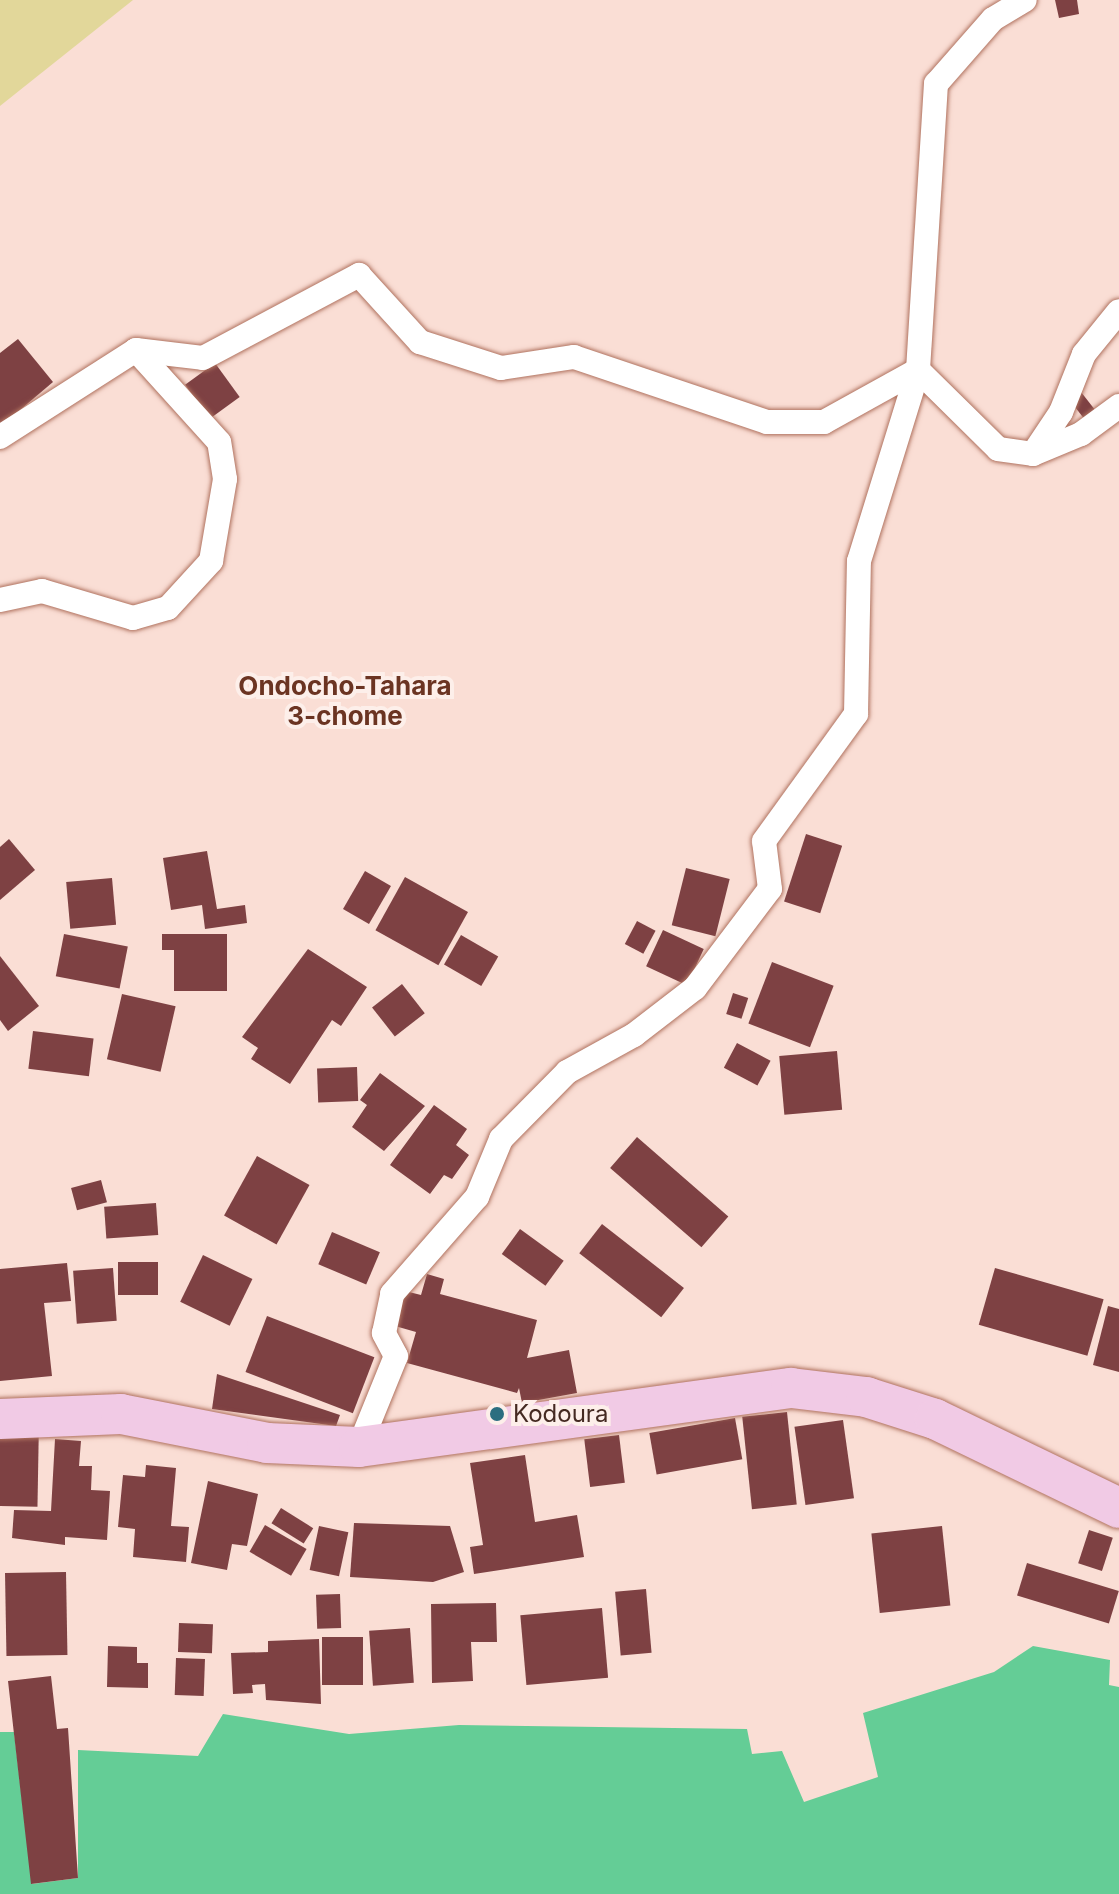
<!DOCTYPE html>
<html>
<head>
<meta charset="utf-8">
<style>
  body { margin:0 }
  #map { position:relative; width:1119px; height:1894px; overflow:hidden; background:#faded5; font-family:Inter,sans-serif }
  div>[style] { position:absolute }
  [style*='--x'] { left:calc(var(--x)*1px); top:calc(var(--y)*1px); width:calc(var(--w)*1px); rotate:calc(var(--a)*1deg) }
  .green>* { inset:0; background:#e2d79a }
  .water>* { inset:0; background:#64cd96 }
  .building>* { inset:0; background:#7e4143; transform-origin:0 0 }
  .roads { filter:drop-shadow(0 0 2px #b0725f) drop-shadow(0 0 2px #b0725f) }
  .minor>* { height:24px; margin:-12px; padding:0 12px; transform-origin:12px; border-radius:12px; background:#fff }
  .primary>* { height:40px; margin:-20px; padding:0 20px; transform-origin:20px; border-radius:20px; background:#f1cae5 }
  .dots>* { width:22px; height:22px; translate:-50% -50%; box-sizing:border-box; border:4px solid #fdefea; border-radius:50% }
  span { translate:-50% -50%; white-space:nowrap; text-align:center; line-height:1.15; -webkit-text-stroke:8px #fdefea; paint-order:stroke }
  .poi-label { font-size:24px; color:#452a22 }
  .left { translate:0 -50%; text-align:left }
  .neighbourhood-label { font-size:26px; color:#6b3422; font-weight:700 }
</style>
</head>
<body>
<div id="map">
  <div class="green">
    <div style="clip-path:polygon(0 0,133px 0,0 106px)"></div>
  </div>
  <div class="water">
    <div style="clip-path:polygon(1033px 1646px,1110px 1660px,1109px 1685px,1119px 1687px,1119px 1894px,0 1894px,0 1732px,14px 1732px,32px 1884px,78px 1878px,78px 1750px,198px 1756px,223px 1714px,349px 1734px,459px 1725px,747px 1729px,752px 1754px,782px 1751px,804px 1802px,878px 1777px,863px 1713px,994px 1672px)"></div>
  </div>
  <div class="building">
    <div style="clip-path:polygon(1055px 0,1077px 0,1079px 14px,1059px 18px)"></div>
    <div style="clip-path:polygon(18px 339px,53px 382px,0 427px,0 353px)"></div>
    <div style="left:215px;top:363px;width:42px;height:37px;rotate:54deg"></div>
    <div style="left:1081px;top:392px;width:28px;height:14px;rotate:52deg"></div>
    <div style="left:806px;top:834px;width:38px;height:71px;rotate:18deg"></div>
    <div style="clip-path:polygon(9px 839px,35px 870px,0 900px,0 847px)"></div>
    <div style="clip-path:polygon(207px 851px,217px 909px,245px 905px,247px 923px,205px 929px,202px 905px,171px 910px,163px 858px)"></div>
    <div style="left:686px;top:868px;width:45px;height:59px;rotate:14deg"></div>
    <div style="left:365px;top:871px;width:30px;height:44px;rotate:30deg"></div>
    <div style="left:405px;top:877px;width:72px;height:61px;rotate:29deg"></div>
    <div style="left:112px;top:878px;width:47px;height:46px;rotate:85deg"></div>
    <div style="left:637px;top:921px;width:21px;height:26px;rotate:28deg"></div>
    <div style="left:663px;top:930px;width:45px;height:40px;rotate:25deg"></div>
    <div style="left:64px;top:934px;width:65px;height:43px;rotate:11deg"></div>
    <div style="clip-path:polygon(162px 934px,227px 934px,227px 991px,174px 991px,174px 950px,162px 950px)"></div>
    <div style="left:461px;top:935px;width:43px;height:34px;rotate:30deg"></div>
    <div style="clip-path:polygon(308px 949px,367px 987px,341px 1026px,332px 1020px,290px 1084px,251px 1059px,258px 1048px,242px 1037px)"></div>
    <div style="clip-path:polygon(0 956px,39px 1006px,8px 1031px,0 1020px)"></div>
    <div style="left:772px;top:962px;width:66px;height:66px;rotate:21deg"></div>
    <div style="left:402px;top:984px;width:37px;height:38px;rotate:52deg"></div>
    <div style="left:733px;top:993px;width:16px;height:22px;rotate:18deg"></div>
    <div style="left:122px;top:994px;width:55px;height:67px;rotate:13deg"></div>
    <div style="left:33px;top:1031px;width:61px;height:38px;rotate:7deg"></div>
    <div style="left:737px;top:1043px;width:38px;height:28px;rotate:28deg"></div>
    <div style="left:837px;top:1051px;width:59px;height:58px;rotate:85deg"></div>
    <div style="left:357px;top:1067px;width:34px;height:40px;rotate:88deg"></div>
    <div style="clip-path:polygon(380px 1073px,425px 1106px,384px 1151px,352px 1127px,367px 1105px,360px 1100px)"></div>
    <div style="clip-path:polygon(434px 1105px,467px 1129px,456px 1145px,469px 1155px,452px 1179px,444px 1175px,430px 1194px,390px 1165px)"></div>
    <div style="left:637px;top:1137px;width:121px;height:41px;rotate:41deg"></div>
    <div style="left:257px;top:1156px;width:60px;height:68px;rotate:29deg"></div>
    <div style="left:101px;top:1180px;width:23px;height:31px;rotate:75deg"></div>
    <div style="left:156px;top:1203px;width:32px;height:52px;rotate:86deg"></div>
    <div style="left:602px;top:1224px;width:104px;height:37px;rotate:38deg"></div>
    <div style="left:520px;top:1229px;width:54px;height:31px;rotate:36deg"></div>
    <div style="left:332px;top:1232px;width:52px;height:35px;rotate:23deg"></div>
    <div style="left:203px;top:1255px;width:55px;height:52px;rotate:26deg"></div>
    <div style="left:118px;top:1262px;width:40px;height:33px"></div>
    <div style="clip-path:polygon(67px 1263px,71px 1301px,44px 1303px,52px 1376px,0 1381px,0 1269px)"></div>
    <div style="left:113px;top:1268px;width:53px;height:40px;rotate:86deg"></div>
    <div style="left:995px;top:1268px;width:113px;height:59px;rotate:16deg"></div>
    <div style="clip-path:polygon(427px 1274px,444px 1279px,440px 1294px,537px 1320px,527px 1358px,569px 1350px,577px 1393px,522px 1403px,519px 1388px,517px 1393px,407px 1363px,416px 1332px,395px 1326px,405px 1291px,421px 1295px)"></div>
    <div style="clip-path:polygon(1108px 1306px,1119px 1309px,1119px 1372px,1093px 1365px)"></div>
    <div style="left:267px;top:1316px;width:115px;height:60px;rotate:21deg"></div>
    <div style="clip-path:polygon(217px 1374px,340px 1415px,336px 1426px,212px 1409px)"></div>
    <div style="left:787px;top:1412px;width:93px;height:45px;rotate:84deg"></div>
    <div style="left:735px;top:1418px;width:42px;height:87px;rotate:80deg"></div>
    <div style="left:0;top:1419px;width:39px;height:87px;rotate:1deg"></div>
    <div style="left:843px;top:1420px;width:79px;height:49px;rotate:82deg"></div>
    <div style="left:619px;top:1435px;width:48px;height:35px;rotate:83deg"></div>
    <div style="clip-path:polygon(55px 1439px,81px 1441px,79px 1466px,92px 1466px,91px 1490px,110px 1491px,107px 1540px,65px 1537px,65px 1545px,12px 1538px,14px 1510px,51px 1511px)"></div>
    <div style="clip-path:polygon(525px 1455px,535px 1522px,577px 1515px,584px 1557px,474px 1574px,470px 1547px,483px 1545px,470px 1463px)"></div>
    <div style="clip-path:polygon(146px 1465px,176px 1468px,171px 1526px,189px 1527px,186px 1562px,133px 1557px,135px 1529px,118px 1527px,123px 1475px,145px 1477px)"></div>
    <div style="clip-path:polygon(208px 1481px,258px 1494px,247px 1546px,232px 1544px,227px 1570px,191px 1563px)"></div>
    <div style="left:281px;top:1508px;width:38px;height:18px;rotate:32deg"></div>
    <div style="clip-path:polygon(354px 1523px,450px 1526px,464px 1572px,433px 1582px,350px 1577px)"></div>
    <div style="left:265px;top:1525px;width:48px;height:31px;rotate:30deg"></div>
    <div style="left:319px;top:1526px;width:30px;height:45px;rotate:12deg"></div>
    <div style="left:942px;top:1526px;width:80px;height:71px;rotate:84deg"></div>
    <div style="left:1089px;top:1530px;width:25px;height:35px;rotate:18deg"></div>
    <div style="left:1027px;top:1563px;width:96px;height:34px;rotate:17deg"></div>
    <div style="left:66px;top:1572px;width:83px;height:61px;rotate:89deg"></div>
    <div style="left:646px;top:1589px;width:64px;height:31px;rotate:85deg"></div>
    <div style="left:340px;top:1594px;width:34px;height:24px;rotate:88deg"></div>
    <div style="clip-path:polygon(496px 1603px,497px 1642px,471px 1642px,473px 1681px,432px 1683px,431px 1604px)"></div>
    <div style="left:602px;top:1608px;width:70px;height:82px;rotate:85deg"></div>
    <div style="left:179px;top:1623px;width:34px;height:29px;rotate:2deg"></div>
    <div style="left:410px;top:1628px;width:55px;height:41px;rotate:86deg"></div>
    <div style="left:322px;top:1637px;width:41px;height:48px"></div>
    <div style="clip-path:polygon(319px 1639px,321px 1704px,266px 1700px,265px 1684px,252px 1685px,253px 1693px,233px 1694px,231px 1653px,268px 1652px,268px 1641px)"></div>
    <div style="clip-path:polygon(108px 1646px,137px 1647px,137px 1663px,148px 1663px,148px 1688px,107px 1687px)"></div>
    <div style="left:176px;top:1658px;width:29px;height:37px;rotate:2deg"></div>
    <div style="clip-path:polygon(51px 1676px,57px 1729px,68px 1728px,78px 1878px,31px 1884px,8px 1681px)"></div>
  </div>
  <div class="roads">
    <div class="minor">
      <div style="--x:918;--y:370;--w:112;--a:44.6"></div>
      <div style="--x:998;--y:449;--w:35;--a:8"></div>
      <div style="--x:1033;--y:454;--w:52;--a:-22.6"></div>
      <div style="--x:1081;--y:434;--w:47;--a:-36.4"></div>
      <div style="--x:0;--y:437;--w:161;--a:-32.6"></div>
      <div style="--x:136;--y:350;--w:67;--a:6.8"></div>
      <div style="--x:203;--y:358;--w:177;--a:-28"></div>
      <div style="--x:359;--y:275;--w:91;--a:47.7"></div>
      <div style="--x:420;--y:342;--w:85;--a:17.8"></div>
      <div style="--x:501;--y:368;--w:74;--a:-8.6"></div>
      <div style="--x:574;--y:357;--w:204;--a:18.6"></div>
      <div style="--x:767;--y:422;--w:57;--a:0"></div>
      <div style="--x:824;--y:422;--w:107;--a:-29"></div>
      <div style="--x:1033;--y:454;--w:50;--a:-56.3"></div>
      <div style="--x:1061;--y:412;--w:62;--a:-68.4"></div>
      <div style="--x:1084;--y:354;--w:55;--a:-50.9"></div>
      <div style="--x:0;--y:600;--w:43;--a:-12.1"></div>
      <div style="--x:42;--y:591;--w:95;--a:16.5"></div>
      <div style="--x:133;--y:618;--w:36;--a:-16"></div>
      <div style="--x:168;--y:608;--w:64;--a:-47.5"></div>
      <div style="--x:211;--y:561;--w:83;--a:-80.3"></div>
      <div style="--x:225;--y:479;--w:37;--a:-99"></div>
      <div style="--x:219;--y:442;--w:124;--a:-132.1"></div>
      <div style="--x:359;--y:1447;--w:98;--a:-67.9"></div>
      <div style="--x:396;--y:1356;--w:26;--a:-118"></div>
      <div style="--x:384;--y:1333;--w:40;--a:-78"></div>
      <div style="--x:392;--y:1294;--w:129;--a:-48.8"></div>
      <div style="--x:477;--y:1197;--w:63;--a:-67.5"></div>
      <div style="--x:501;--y:1139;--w:94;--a:-45.4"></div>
      <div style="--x:567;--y:1072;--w:77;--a:-28.9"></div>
      <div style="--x:634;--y:1035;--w:77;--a:-37.6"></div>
      <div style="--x:695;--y:988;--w:124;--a:-52.9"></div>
      <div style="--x:770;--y:889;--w:48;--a:-97.1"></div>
      <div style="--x:764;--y:841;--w:157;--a:-54.1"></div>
      <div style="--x:856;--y:714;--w:153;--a:-88.9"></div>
      <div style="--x:859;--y:561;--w:200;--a:-72.8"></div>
      <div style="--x:918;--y:370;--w:287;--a:-86.4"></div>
      <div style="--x:936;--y:84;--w:86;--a:-48.8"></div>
      <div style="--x:993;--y:19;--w:37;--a:-31"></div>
    </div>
    <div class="primary">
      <div style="--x:0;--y:1419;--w:121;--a:-2.4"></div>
      <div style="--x:121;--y:1414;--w:149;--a:11.2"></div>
      <div style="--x:267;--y:1443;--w:92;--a:2.5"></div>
      <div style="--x:359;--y:1447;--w:436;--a:-7.8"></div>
      <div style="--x:791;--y:1388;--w:76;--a:6.8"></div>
      <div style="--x:866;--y:1397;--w:72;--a:17.7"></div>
      <div style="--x:935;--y:1419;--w:204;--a:25.8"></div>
    </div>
  </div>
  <div class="dots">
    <div style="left:497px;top:1414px;background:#2b6e80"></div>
  </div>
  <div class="poi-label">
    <span class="left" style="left:513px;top:1414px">Kodoura</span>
  </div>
  <div class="neighbourhood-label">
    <span style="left:345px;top:701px">Ondocho-Tahara<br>3-chome</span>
  </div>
</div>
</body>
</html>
